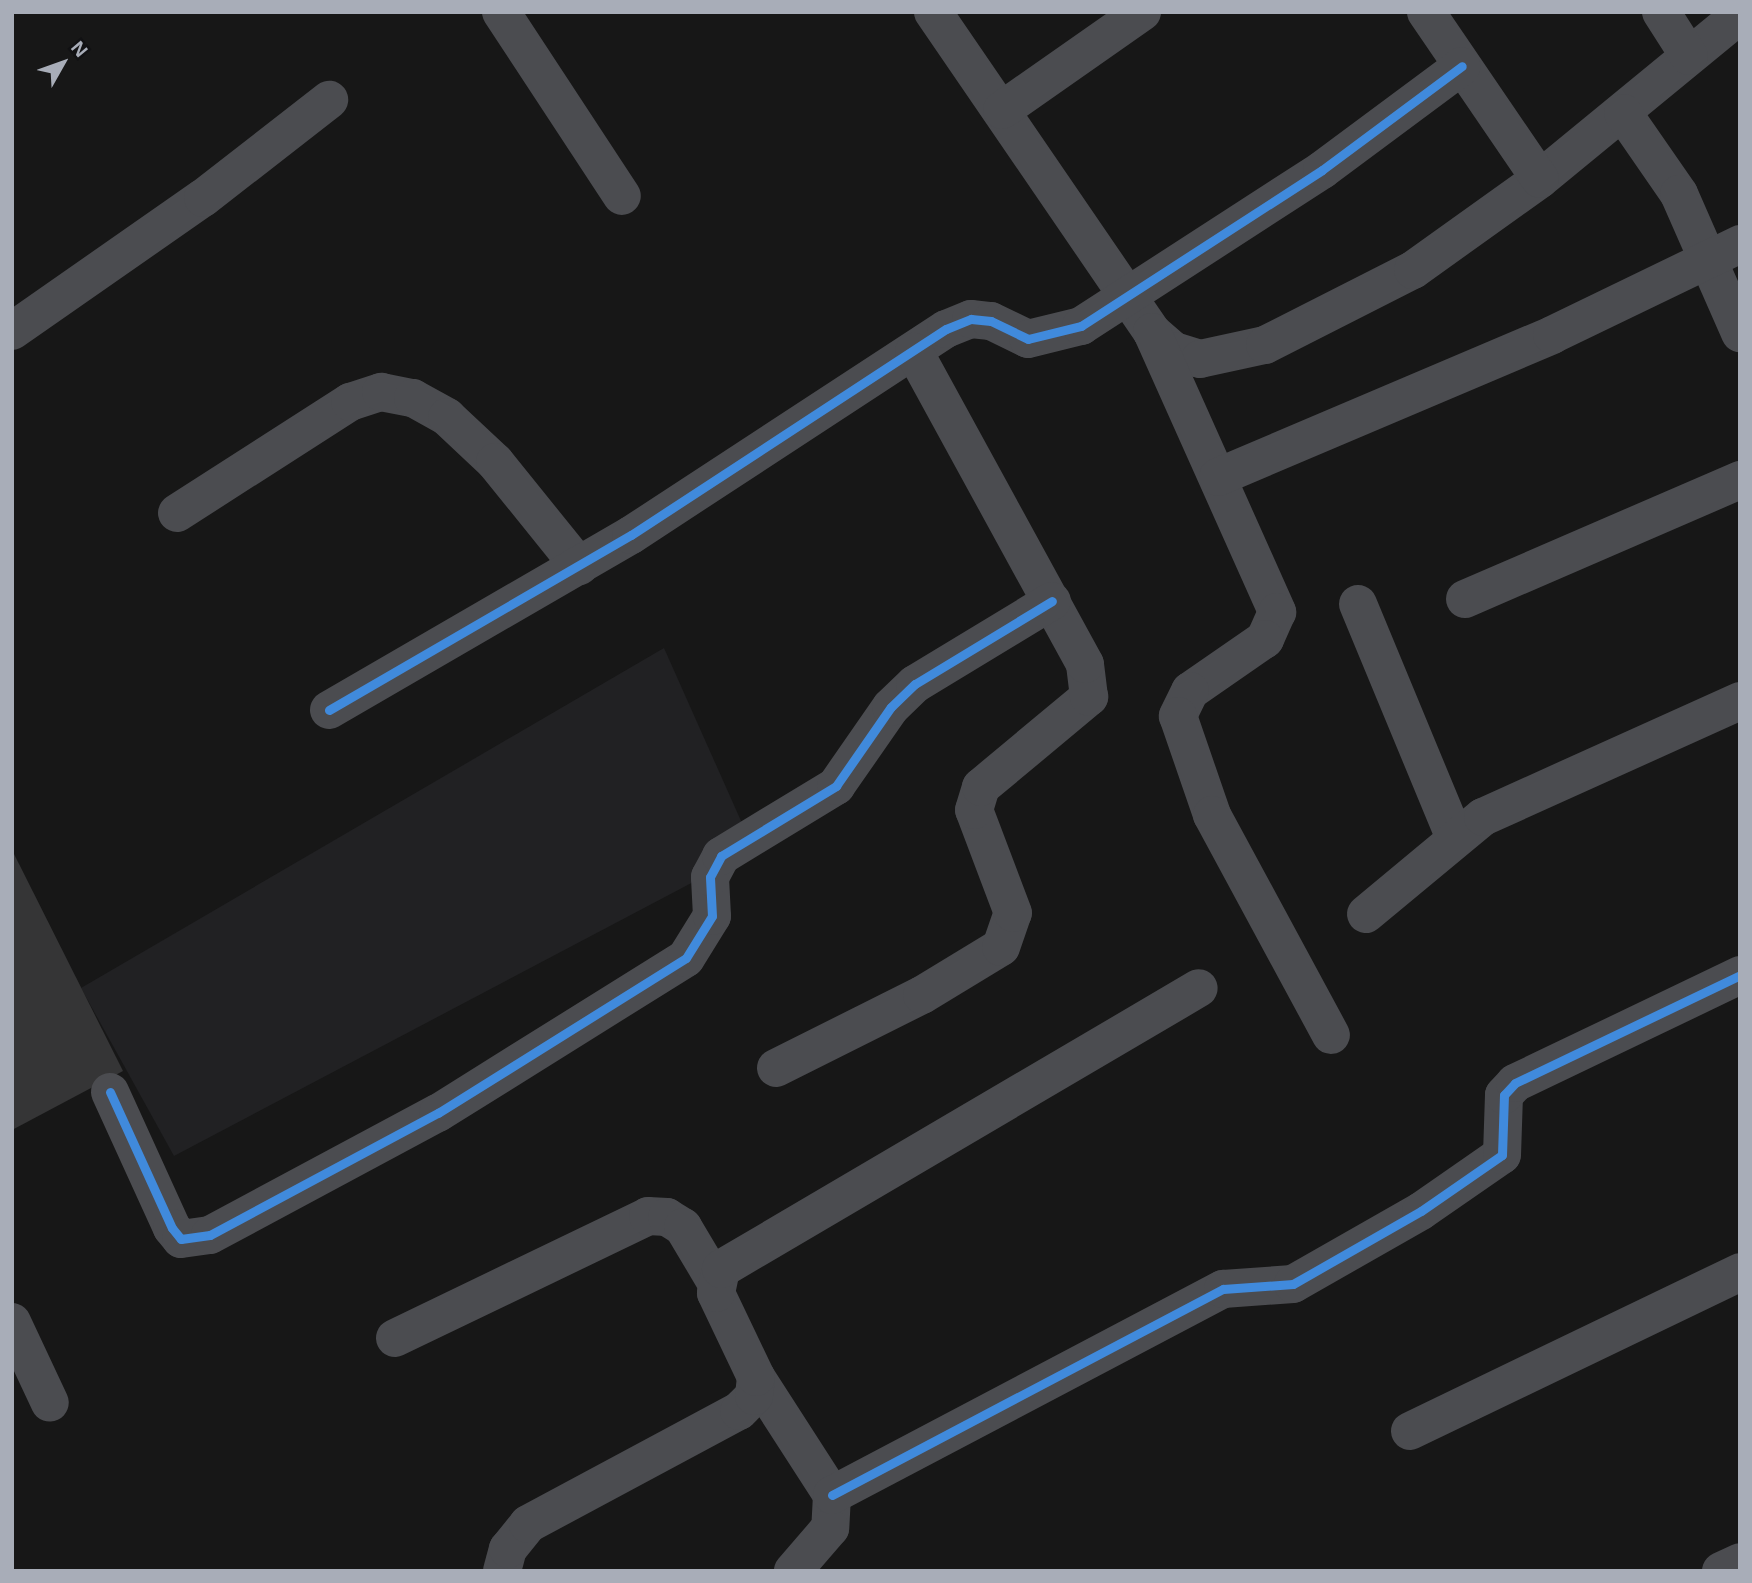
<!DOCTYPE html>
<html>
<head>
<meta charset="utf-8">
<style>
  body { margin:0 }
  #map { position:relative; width:1752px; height:1583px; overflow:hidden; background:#171717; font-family:Helvetica,sans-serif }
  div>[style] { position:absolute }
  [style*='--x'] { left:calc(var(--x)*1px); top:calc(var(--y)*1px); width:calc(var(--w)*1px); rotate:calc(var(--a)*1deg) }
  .built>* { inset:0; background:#212123 }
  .building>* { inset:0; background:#353536 }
  .street>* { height:38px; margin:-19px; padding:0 19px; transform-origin:19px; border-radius:19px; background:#4b4c50 }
  .cycleway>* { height:9px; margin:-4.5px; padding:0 4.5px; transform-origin:4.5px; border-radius:4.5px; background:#408adc }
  span { translate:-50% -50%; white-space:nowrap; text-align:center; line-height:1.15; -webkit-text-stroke:5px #111113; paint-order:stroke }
  .frame { position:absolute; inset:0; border:14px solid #a8adb8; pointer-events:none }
  .north { position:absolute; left:28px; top:28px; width:70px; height:70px; -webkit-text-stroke:5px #111113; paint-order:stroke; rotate:50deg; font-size:19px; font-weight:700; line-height:28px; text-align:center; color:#a8adb8 }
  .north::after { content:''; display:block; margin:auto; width:24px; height:32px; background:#a8adb8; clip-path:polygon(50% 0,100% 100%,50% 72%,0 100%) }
</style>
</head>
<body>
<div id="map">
  <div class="built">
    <div style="clip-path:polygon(664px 648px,754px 850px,174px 1156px,81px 988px)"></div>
  </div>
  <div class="building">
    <div style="clip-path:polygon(12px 850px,123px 1071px,12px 1130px)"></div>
  </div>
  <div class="street">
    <div style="--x:501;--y:12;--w:220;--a:56.7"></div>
    <div style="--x:933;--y:12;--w:388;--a:55.6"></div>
    <div style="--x:1152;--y:332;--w:29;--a:41"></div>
    <div style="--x:1174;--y:351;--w:27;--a:17"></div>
    <div style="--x:1200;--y:359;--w:66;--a:-12.2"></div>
    <div style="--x:1265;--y:345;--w:166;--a:-26.9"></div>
    <div style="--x:1413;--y:270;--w:156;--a:-35.6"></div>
    <div style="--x:1540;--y:179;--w:259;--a:-39.4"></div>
    <div style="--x:1426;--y:12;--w:202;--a:55.7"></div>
    <div style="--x:1661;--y:12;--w:52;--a:57.5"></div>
    <div style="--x:1002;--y:110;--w:171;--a:-35"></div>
    <div style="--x:1623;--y:113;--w:98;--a:55.3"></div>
    <div style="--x:1679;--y:194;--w:152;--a:66.3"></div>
    <div style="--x:12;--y:331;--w:233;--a:-34.9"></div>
    <div style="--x:203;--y:198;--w:160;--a:-37.9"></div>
    <div style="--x:1152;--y:332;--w:307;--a:65.9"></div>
    <div style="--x:1277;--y:612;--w:30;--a:114"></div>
    <div style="--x:1265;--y:639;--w:91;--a:145.3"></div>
    <div style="--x:1190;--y:691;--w:28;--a:116"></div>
    <div style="--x:1178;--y:716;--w:105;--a:71"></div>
    <div style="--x:1212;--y:815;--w:250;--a:61.6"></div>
    <div style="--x:1218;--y:477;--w:363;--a:-23"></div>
    <div style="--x:1552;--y:335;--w:209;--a:-25.8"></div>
    <div style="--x:177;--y:513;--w:206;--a:-32.7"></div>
    <div style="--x:350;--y:402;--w:33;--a:-18"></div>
    <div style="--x:381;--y:392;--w:33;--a:11"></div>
    <div style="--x:413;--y:398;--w:39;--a:29"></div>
    <div style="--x:447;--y:417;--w:66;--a:43.2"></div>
    <div style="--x:495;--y:462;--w:134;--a:51.1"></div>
    <div style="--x:1465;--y:599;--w:300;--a:-23.4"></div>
    <div style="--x:1358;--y:604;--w:251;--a:67.5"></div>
    <div style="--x:329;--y:710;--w:349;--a:-30.1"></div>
    <div style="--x:631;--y:535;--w:376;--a:-33.2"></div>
    <div style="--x:946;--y:329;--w:27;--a:-22"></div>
    <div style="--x:971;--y:319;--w:20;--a:6"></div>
    <div style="--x:991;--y:321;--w:41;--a:25.9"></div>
    <div style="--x:1028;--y:339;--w:55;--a:-13.8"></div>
    <div style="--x:1081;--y:326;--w:287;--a:-32.9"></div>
    <div style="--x:1322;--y:170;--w:174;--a:-36.6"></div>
    <div style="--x:1366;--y:914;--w:152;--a:-39.7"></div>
    <div style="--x:1483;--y:817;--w:282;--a:-24.3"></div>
    <div style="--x:776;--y:1068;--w:163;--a:-26.6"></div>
    <div style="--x:922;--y:995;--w:92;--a:-31.3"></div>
    <div style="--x:1001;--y:947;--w:36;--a:-71"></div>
    <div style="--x:1013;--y:913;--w:110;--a:-110.7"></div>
    <div style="--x:974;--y:810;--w:24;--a:-73"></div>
    <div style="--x:981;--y:787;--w:141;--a:-39.8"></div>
    <div style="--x:1089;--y:697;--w:33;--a:-97"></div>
    <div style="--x:1085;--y:664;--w:356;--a:-118.7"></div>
    <div style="--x:110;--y:1092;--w:149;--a:65.5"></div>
    <div style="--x:172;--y:1228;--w:14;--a:51"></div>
    <div style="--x:181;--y:1239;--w:29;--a:-8"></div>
    <div style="--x:210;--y:1235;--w:259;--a:-28.2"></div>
    <div style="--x:438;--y:1113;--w:292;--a:-32"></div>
    <div style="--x:686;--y:958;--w:49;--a:-58.2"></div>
    <div style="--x:712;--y:916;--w:39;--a:-93"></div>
    <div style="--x:710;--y:877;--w:24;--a:-62"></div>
    <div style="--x:721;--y:856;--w:135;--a:-31.3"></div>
    <div style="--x:836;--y:786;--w:96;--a:-55.2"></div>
    <div style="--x:891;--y:707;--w:33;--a:-44"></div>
    <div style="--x:915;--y:684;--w:160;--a:-31.2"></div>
    <div style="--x:12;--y:1322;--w:89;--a:64.9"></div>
    <div style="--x:395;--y:1338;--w:281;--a:-25.7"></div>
    <div style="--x:648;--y:1216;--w:19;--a:3"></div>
    <div style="--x:667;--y:1217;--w:19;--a:32"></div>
    <div style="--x:683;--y:1227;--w:61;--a:59.2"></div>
    <div style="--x:756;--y:1377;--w:140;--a:57.2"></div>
    <div style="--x:832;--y:1495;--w:33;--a:93"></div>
    <div style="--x:830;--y:1528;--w:57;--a:130.7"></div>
    <div style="--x:1410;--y:1431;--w:366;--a:-25.7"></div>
    <div style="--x:832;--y:1495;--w:442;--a:-27.8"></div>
    <div style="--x:1223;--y:1289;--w:70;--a:-4.1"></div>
    <div style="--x:1293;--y:1284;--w:147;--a:-29.7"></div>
    <div style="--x:1421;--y:1211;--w:98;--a:-34.7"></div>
    <div style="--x:1502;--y:1155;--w:60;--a:-88.1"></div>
    <div style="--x:1504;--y:1095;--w:16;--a:-47"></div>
    <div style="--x:1515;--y:1083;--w:250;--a:-25.6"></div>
    <div style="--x:502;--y:1571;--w:23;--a:-75"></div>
    <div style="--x:508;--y:1549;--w:32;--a:-51"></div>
    <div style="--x:528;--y:1524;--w:239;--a:-28.2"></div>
    <div style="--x:739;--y:1411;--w:21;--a:-45"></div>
    <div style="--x:754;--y:1396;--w:19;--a:-84"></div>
    <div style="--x:756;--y:1377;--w:93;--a:-115.5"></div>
    <div style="--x:716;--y:1293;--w:25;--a:-78"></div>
    <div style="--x:721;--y:1269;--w:554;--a:-30.45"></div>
    <div style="--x:1721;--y:1571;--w:21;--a:-25"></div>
  </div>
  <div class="cycleway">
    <div style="--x:329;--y:710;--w:349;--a:-30.1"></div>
    <div style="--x:631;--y:535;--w:376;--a:-33.2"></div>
    <div style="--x:946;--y:329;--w:27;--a:-22"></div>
    <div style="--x:971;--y:319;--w:20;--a:6"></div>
    <div style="--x:991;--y:321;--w:41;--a:25.9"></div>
    <div style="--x:1028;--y:339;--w:55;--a:-13.8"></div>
    <div style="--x:1081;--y:326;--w:287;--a:-32.9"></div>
    <div style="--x:1322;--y:170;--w:174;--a:-36.6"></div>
    <div style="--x:110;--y:1092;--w:149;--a:65.5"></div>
    <div style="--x:172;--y:1228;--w:14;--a:51"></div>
    <div style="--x:181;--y:1239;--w:29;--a:-8"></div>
    <div style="--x:210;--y:1235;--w:259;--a:-28.2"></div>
    <div style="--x:438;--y:1113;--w:292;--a:-32"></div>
    <div style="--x:686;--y:958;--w:49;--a:-58.2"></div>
    <div style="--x:712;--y:916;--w:39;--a:-93"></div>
    <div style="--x:710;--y:877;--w:24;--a:-62"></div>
    <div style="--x:721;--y:856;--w:135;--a:-31.3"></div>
    <div style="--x:836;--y:786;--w:96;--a:-55.2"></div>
    <div style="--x:891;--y:707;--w:33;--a:-44"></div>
    <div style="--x:915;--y:684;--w:160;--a:-31.2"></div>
    <div style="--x:832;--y:1495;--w:442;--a:-27.8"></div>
    <div style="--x:1223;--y:1289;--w:70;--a:-4.1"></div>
    <div style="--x:1293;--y:1284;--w:147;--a:-29.7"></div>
    <div style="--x:1421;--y:1211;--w:98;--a:-34.7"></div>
    <div style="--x:1502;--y:1155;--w:60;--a:-88.1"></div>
    <div style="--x:1504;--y:1095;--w:16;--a:-47"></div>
    <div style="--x:1515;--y:1083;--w:250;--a:-25.6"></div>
  </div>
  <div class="frame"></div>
  <div class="north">N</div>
</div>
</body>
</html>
